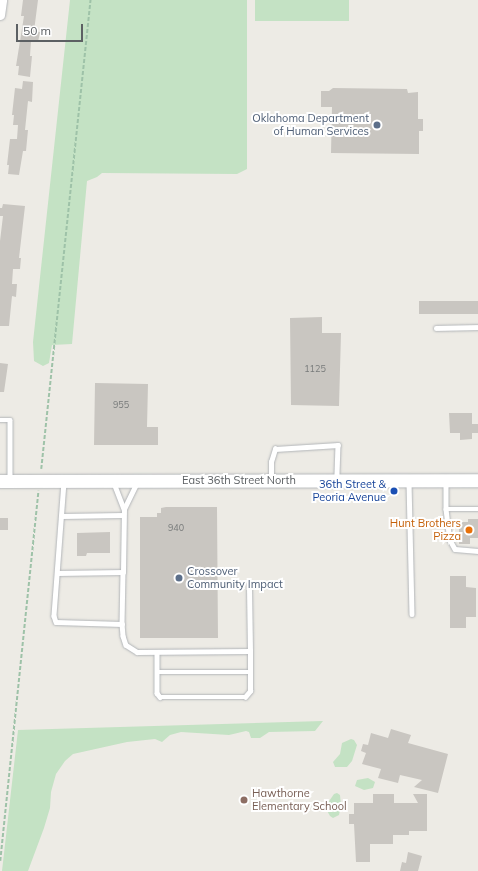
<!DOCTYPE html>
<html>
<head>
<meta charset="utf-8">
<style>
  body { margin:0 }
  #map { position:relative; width:478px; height:871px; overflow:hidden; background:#edebe5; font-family:Mulish,sans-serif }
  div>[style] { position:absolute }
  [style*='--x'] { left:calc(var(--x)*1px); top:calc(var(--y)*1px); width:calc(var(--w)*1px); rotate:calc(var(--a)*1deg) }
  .green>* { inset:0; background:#c4e2c4; transform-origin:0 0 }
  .building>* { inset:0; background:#c9c6c1; transform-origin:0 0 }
  .path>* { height:1.5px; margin-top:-0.75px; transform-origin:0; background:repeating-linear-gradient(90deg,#9ec2a8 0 4px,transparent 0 6px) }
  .roads { filter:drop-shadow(0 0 1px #b2b5b8) drop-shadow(0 0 1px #b2b5b8) }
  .service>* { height:4.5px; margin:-2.25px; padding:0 2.25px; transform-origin:2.25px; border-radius:2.25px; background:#fff }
  .minor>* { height:9px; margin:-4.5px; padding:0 4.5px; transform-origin:4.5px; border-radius:4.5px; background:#fff }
  .secondary>* { height:13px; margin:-6.5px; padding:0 6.5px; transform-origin:6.5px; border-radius:6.5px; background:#fff }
  .dots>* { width:11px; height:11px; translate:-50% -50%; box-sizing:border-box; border:2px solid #fff; border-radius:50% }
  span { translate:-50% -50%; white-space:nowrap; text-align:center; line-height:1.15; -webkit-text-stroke:4px #fff; paint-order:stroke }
  .number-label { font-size:9px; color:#777a7a }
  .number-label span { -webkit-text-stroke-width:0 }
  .service-label { font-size:11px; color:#4e5e75 }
  .right { translate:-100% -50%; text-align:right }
  .left { translate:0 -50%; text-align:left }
  .street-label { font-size:11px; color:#5c6063 }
  .transit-label { font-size:11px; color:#164399 }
  .food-label { font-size:11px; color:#c56008 }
  .education-label { font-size:11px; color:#785e54 }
  .scale { position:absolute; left:16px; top:24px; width:67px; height:18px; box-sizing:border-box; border:2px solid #5c6063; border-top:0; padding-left:5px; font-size:12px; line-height:14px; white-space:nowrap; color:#5c6063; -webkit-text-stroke:3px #fff; paint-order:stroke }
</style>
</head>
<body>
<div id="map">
  <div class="green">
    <div style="clip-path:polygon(70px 0,247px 0,247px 169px,237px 174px,102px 173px,97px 177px,87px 181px,72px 344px,52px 345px,49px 363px,43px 366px,34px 361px,33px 342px)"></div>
    <div style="left:255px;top:0;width:94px;height:21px"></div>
    <div style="clip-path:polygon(323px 721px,315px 731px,269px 732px,260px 738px,251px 738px,249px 732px,246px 731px,229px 735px,181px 732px,170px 735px,162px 742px,155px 739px,127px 742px,73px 754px,65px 761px,56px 774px,51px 792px,50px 808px,44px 828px,28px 871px,2px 871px,18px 730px)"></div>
    <div style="clip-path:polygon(351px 739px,354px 740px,357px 745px,352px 761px,347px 767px,335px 767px,333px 762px,340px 754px,342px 743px)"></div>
    <div style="clip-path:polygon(368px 778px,375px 782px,373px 788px,364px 790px,355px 786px,357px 780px)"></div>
    <div style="clip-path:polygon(337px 793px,340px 795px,341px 805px,339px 815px,333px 818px,330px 816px,325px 807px,334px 794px)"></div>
  </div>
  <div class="building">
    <div style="clip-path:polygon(23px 0,38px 0,34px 31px,40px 32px,38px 42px,31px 41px,30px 56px,32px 56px,30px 77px,18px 75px,19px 66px,16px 66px,24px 16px,21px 16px)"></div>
    <div style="clip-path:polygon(23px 81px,33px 82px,32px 102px,28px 101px,25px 130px,28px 130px,26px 151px,23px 151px,19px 175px,8px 174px,9px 165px,7px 165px,10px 139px,17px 139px,18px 125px,13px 125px,14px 115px,12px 115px,15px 88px,22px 89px)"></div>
    <div style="clip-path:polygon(333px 88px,407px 89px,408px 93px,418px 92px,418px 119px,423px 119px,423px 131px,419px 131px,419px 154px,331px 153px,332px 107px,321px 107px,321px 91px,329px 91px)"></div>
    <div style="clip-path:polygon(3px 204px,25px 206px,19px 258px,21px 258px,20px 269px,13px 269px,12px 284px,17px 284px,16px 297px,12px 296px,9px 326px,0 326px,0 241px,3px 216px,0 216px,0 208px,2px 208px)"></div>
    <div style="left:419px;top:301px;width:59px;height:13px"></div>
    <div style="clip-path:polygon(322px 317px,322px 333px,341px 333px,339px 406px,291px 405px,290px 318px)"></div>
    <div style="clip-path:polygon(0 363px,8px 364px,4px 392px,0 392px)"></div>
    <div style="clip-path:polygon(95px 383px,148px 384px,147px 427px,158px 427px,158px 445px,94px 445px)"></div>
    <div style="clip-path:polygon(449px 413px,472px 413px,472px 424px,478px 424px,478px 433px,472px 433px,472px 439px,460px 440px,460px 433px,450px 433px)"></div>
    <div style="clip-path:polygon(166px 507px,217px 507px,218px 638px,140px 638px,140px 517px,157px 517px,157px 513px,161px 513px,161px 508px)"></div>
    <div style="left:0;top:518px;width:8px;height:12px"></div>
    <div style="clip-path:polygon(468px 519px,478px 519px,478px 538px,470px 538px,470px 544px,459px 544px,459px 522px,468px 522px)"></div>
    <div style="clip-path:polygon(110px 532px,110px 553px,87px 553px,86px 556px,77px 556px,77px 533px)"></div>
    <div style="clip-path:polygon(450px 576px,466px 576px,466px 587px,476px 588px,476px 617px,466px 617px,466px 628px,450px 628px)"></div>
    <div style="clip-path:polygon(391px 729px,411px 735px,408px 743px,448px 754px,438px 793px,414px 787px,422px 780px,400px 775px,398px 783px,378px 778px,381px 769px,362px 764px,366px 753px,361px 751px,363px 744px,368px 745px,371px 733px,388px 738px)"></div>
    <div style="clip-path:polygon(373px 794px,394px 794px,394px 803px,418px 803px,413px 794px,427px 794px,427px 831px,409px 831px,409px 835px,393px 835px,393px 844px,370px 844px,370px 862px,356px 862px,354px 824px,349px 824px,349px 814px,354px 814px,354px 803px,373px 803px)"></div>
    <div style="clip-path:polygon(408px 852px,422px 856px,418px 871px,400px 871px,402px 862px,406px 863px)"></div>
  </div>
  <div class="path">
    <div style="--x:41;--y:469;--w:472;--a:-84"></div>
    <div style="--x:0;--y:861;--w:372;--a:-84.1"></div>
  </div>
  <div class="roads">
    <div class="service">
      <div style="--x:436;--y:328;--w:42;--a:-1.4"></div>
      <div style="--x:0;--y:420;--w:10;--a:0"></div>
      <div style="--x:10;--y:420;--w:60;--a:90"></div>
      <div style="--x:271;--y:480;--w:18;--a:-90"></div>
      <div style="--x:271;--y:462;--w:14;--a:-73"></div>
      <div style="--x:275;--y:449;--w:63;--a:-3.6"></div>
      <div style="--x:338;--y:445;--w:33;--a:92"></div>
      <div style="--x:64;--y:482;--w:134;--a:94.3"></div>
      <div style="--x:54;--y:616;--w:6;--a:72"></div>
      <div style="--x:56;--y:622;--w:66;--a:1.7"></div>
      <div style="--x:122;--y:624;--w:12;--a:85"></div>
      <div style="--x:123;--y:636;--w:9;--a:72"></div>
      <div style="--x:126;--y:645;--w:13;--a:32"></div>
      <div style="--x:137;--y:652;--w:113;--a:-0.5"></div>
      <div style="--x:250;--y:651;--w:67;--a:-90.9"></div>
      <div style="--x:409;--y:482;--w:132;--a:88.7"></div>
      <div style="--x:446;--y:482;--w:27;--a:90"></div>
      <div style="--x:446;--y:509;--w:31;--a:83"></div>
      <div style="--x:450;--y:540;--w:10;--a:61"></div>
      <div style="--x:455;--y:549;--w:23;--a:5"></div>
      <div style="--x:114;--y:483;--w:28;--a:69"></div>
      <div style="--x:446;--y:509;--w:32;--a:0"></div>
      <div style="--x:62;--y:516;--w:61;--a:-0.9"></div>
      <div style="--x:123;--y:572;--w:63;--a:-89.1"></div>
      <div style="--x:124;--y:509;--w:30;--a:-64"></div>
      <div style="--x:57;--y:573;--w:66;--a:-0.9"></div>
      <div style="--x:123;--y:572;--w:52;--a:91.1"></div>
      <div style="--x:157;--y:652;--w:41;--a:90"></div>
      <div style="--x:157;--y:693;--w:5;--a:53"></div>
      <div style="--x:160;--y:697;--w:85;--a:0"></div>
      <div style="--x:245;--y:697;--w:8;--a:-50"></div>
      <div style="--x:250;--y:691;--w:40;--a:-90"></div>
      <div style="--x:157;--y:672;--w:93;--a:0"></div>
    </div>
    <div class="minor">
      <div style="--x:0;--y:15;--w:15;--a:-82"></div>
    </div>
    <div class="secondary">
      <div style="--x:0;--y:481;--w:478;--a:-0.1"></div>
    </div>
  </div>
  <div class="dots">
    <div style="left:377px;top:125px;background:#5c6f8a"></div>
    <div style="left:394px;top:491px;background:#1a4fb4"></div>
    <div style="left:469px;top:530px;background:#e8710a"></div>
    <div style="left:179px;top:578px;background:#5c6f8a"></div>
    <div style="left:244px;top:800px;background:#8d6e63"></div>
  </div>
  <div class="number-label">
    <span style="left:315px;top:369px">1125</span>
    <span style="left:121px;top:405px">955</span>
    <span style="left:176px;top:528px">940</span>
  </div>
  <div class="service-label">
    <span class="right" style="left:369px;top:125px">Oklahoma Department<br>of Human Services</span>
    <span class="left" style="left:187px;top:578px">Crossover<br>Community Impact</span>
  </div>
  <div class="street-label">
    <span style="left:239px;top:480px">East 36th Street North</span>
  </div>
  <div class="transit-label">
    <span class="right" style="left:386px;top:491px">36th Street &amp;<br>Peoria Avenue</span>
  </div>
  <div class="food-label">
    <span class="right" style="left:461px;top:530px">Hunt Brothers<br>Pizza</span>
  </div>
  <div class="education-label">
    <span class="left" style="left:252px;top:800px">Hawthorne<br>Elementary School</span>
  </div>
  <div class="scale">50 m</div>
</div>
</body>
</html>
